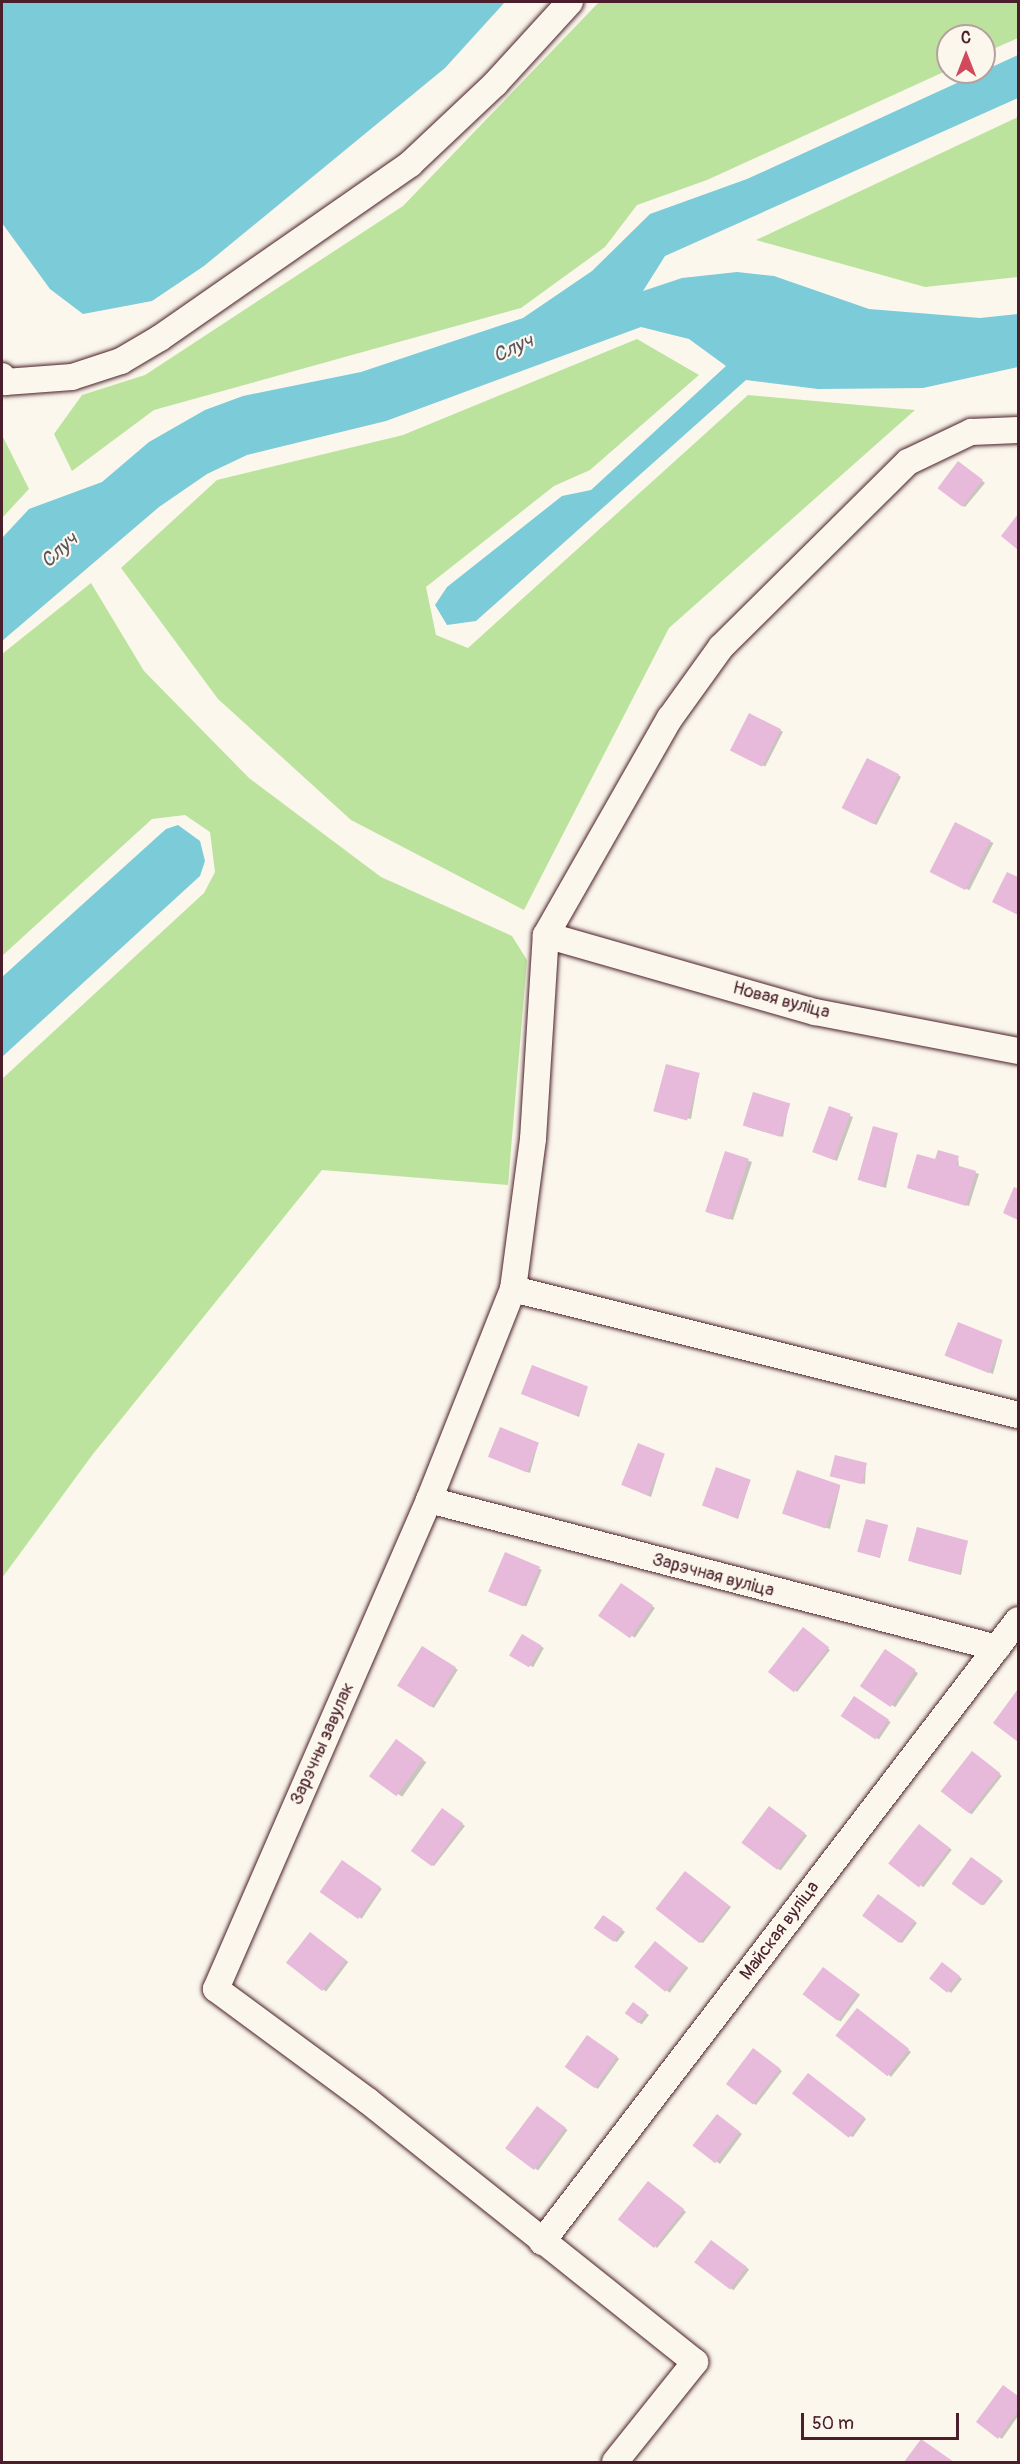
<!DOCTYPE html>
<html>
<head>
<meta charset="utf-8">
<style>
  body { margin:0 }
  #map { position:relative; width:1020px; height:2464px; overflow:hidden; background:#fbf7ec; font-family:Pangolin,sans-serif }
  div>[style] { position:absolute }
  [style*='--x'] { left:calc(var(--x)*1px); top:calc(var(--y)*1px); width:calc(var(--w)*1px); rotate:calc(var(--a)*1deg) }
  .green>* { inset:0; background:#bce39e }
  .water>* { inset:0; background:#7bcbd8 }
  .shadow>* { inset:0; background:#0003; transform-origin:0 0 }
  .building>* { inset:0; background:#e7b9db; transform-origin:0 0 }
  .roads { filter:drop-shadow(0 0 2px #4a1f2b) drop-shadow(0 0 2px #4a1f2b) }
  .minor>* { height:26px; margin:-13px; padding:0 13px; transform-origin:13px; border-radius:13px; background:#fbf7ec }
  span { translate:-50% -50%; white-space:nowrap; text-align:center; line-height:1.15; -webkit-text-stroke:4.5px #fbf7ec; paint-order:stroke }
  .street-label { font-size:18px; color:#4a1f2b }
  .water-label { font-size:20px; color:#59535f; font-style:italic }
  .frame { position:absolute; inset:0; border:3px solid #4a1f2b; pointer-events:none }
  .north { position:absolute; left:936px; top:24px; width:60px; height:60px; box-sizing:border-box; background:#fbf7ec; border:2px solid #b4a19f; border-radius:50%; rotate:0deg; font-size:16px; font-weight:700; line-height:24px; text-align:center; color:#4a1f2b }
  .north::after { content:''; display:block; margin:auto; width:21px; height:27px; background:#d1495b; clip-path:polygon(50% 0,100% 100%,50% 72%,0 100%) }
  .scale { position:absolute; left:801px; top:2413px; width:158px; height:27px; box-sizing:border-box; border:3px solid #4a1f2b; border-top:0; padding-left:8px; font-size:18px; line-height:21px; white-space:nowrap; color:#4a1f2b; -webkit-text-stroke:4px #fbf7ec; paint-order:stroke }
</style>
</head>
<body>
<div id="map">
  <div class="green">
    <div style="clip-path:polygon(599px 2px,1018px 2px,1018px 38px,984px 53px,984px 36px,948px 36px,948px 70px,707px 180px,637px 205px,605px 247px,521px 308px,154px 410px,72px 471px,54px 434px,82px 395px,145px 375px,403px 206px)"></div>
    <div style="clip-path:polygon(1018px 117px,1018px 277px,925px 287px,756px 240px)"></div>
    <div style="clip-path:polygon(637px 339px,699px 375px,590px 470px,554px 486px,426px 587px,436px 635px,468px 648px,748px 395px,915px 410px,669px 628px,524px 910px,351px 820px,218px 699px,121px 568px,217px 480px,403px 435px)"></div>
    <div style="clip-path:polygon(2px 435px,29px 489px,2px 518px)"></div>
    <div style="clip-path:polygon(91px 583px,144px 671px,249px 778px,381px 877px,512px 936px,527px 960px,508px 1185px,322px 1170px,93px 1454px,2px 1578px,2px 1079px,204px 893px,215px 872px,210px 832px,185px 815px,152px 819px,2px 956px,2px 654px)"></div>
  </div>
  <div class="water">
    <div style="clip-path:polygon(2px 2px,505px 2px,445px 68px,204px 266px,152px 301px,83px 314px,50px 289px,2px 223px)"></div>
    <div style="clip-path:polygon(1018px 55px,1018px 98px,665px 256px,643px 291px,682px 278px,737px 272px,774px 276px,869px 309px,980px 318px,1018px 314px,1018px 367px,923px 388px,818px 389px,746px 380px,476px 621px,447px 625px,435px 605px,447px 587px,562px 496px,591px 490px,726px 366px,689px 339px,641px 327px,386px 421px,247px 455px,207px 474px,159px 507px,2px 641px,2px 538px,29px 509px,102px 482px,149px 442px,205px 410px,243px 396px,361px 372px,523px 318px,592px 271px,650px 214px,747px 179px)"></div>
    <div style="clip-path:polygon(178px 825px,200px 841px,205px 861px,200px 876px,2px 1057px,2px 977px,166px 829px)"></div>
  </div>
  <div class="shadow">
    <div style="clip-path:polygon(961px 464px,985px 483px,965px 507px,963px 506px)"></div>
    <div style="left:750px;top:715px;width:37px;height:39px;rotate:27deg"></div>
    <div style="left:868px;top:760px;width:37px;height:54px;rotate:27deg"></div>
    <div style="left:956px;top:824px;width:42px;height:53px;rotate:27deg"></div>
    <div style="clip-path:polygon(699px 1074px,691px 1119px,659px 1112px)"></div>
    <div style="clip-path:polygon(789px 1104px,783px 1137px,748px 1127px)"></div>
    <div style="clip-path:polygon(830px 1108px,853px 1117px,837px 1161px,817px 1153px)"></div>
    <div style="clip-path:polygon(897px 1135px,886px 1188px,862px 1181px)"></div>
    <div style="clip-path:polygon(726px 1153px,752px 1162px,733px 1220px,710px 1213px)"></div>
    <div style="clip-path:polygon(958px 1157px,959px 1167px,979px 1174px,969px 1206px,912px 1189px,936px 1161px)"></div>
    <div style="clip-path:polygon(1002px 1341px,993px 1374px,949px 1356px)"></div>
    <div style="clip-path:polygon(587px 1389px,579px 1417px,525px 1395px)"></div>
    <div style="clip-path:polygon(538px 1444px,530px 1473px,492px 1458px)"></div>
    <div style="clip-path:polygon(664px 1455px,651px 1497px,625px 1486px)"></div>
    <div style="clip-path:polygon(866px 1465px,865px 1484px,832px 1476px)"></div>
    <div style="clip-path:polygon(750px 1481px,738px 1519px,706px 1506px)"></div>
    <div style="clip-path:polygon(840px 1487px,830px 1529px,787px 1515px)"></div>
    <div style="clip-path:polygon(887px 1527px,880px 1558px,860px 1552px)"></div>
    <div style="clip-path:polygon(967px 1542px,961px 1575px,912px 1562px)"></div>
    <div style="left:505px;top:1554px;width:40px;height:40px;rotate:23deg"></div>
    <div style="left:621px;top:1585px;width:41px;height:36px;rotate:34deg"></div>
    <div style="clip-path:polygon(806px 1631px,830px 1650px,797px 1692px,795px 1690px)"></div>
    <div style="left:522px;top:1636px;width:25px;height:22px;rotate:29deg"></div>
    <div style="left:423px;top:1648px;width:41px;height:45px;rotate:32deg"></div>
    <div style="left:885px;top:1651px;width:40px;height:41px;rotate:34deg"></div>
    <div style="clip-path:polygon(1018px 1692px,1018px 1740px,995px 1723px)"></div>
    <div style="left:855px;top:1698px;width:43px;height:21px;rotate:34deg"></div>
    <div style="left:396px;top:1741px;width:37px;height:42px;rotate:35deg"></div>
    <div style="left:975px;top:1755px;width:34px;height:49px;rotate:38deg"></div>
    <div style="left:772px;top:1809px;width:44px;height:44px;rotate:37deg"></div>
    <div style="clip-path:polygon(445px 1811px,465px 1826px,434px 1866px,432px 1865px)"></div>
    <div style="left:923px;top:1828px;width:36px;height:47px;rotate:37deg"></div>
    <div style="clip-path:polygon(974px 1860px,1003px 1881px,984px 1905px,981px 1904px)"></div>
    <div style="left:342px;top:1862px;width:48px;height:36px;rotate:34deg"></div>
    <div style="clip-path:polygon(688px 1874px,731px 1907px,703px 1943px,700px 1942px)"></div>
    <div style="clip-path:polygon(881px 1898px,917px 1923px,902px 1943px,900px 1942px)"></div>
    <div style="clip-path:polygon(607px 1918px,625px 1932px,617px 1942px,614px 1941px)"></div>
    <div style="left:314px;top:1936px;width:43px;height:37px;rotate:37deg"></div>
    <div style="left:658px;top:1945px;width:38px;height:31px;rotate:37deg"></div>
    <div style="clip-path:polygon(945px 1965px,962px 1979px,951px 1993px,931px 1978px)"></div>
    <div style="left:826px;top:1970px;width:42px;height:33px;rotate:36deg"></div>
    <div style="left:633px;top:2003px;width:20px;height:12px;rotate:37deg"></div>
    <div style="clip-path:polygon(860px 2011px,911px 2052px,891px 2077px,889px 2075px)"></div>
    <div style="left:588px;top:2037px;width:38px;height:37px;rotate:35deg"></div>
    <div style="clip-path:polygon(756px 2052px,782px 2071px,756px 2105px,753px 2103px)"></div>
    <div style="clip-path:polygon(811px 2077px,866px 2119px,853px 2137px,850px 2136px)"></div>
    <div style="left:540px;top:2110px;width:34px;height:50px;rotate:36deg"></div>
    <div style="clip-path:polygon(721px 2118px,742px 2134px,720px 2164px,717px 2162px)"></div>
    <div style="clip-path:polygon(651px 2185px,686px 2212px,657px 2248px,655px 2246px)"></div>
    <div style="left:714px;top:2243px;width:44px;height:26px;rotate:37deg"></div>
    <div style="clip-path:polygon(1003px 2387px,1018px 2398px,1018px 2416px,1002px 2439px,978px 2422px)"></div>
    <div style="clip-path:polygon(921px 2441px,924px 2442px,952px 2462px,905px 2462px)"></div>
  </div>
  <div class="building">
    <div style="left:958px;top:461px;width:31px;height:34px;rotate:37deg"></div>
    <div style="clip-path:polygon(1018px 514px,1018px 550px,1001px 536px)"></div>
    <div style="left:749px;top:713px;width:36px;height:42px;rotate:27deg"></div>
    <div style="left:867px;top:758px;width:36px;height:56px;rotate:27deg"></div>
    <div style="left:955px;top:822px;width:40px;height:56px;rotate:27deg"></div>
    <div style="clip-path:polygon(1007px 872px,1018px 877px,1018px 915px,992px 902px)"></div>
    <div style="left:666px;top:1064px;width:35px;height:49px;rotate:15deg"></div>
    <div style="left:753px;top:1092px;width:39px;height:35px;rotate:17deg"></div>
    <div style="left:829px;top:1106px;width:23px;height:49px;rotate:20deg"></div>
    <div style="left:873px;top:1126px;width:26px;height:56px;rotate:16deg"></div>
    <div style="clip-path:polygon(938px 1150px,959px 1156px,956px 1165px,976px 1171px,966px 1206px,907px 1188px,917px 1154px,935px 1159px)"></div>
    <div style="left:725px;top:1151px;width:25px;height:64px;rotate:18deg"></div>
    <div style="clip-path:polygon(1014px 1187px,1018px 1189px,1018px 1220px,1003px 1213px)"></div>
    <div style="left:958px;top:1322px;width:48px;height:36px;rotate:22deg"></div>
    <div style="left:532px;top:1365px;width:60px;height:31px;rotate:21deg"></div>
    <div style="left:500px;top:1427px;width:42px;height:32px;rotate:22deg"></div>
    <div style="left:638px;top:1443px;width:29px;height:45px;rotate:22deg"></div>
    <div style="left:835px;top:1455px;width:33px;height:22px;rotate:14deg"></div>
    <div style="left:716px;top:1467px;width:37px;height:41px;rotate:20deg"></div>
    <div style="left:797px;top:1470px;width:46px;height:46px;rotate:19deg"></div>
    <div style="left:866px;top:1519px;width:23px;height:34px;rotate:15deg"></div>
    <div style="left:917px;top:1527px;width:53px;height:35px;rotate:15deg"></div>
    <div style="left:505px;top:1552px;width:38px;height:43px;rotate:23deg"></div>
    <div style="left:621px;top:1583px;width:39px;height:40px;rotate:35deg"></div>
    <div style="left:803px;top:1627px;width:33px;height:57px;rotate:38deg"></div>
    <div style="left:522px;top:1634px;width:23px;height:25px;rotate:31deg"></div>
    <div style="left:422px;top:1646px;width:40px;height:47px;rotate:32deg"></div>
    <div style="left:885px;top:1649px;width:37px;height:45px;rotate:34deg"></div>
    <div style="clip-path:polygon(1018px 1689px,1018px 1742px,993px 1723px)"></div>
    <div style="left:854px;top:1696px;width:42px;height:24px;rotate:34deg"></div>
    <div style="left:396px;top:1739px;width:34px;height:46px;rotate:36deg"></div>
    <div style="left:972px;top:1751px;width:36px;height:51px;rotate:38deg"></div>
    <div style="left:769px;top:1806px;width:45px;height:46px;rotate:37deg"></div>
    <div style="left:442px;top:1808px;width:26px;height:53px;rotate:36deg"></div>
    <div style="left:919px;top:1824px;width:39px;height:50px;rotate:38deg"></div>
    <div style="left:971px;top:1857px;width:37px;height:33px;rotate:36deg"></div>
    <div style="left:342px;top:1860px;width:47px;height:39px;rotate:35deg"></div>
    <div style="left:685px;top:1871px;width:56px;height:48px;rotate:38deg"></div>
    <div style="left:878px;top:1894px;width:46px;height:27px;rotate:36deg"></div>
    <div style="left:603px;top:1915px;width:24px;height:16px;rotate:35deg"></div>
    <div style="left:310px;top:1932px;width:46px;height:39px;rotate:38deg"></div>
    <div style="left:655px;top:1941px;width:40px;height:33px;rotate:39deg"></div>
    <div style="left:942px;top:1962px;width:23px;height:21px;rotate:38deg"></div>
    <div style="left:823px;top:1967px;width:44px;height:34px;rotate:37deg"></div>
    <div style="left:633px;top:2002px;width:17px;height:14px;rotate:36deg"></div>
    <div style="left:857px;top:2008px;width:66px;height:35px;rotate:38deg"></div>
    <div style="left:587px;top:2035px;width:37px;height:39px;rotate:35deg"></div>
    <div style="left:753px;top:2048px;width:34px;height:45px;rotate:37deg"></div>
    <div style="left:808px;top:2073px;width:72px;height:26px;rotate:38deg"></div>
    <div style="left:537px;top:2106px;width:36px;height:53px;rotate:37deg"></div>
    <div style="left:717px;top:2114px;width:29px;height:40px;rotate:38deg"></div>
    <div style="left:648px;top:2181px;width:46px;height:49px;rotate:38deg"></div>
    <div style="left:711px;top:2240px;width:45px;height:28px;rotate:37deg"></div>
    <div style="clip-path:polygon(1003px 2385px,1018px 2396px,1018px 2411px,998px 2439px,976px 2422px)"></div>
    <div style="clip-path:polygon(921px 2439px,954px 2462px,904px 2462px)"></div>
  </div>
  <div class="roads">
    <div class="minor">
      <div style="--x:2;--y:376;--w:7;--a:63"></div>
      <div style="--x:5;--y:382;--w:67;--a:-4.3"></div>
      <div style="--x:72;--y:377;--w:52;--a:-18.1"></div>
      <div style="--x:121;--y:361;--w:45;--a:-30.5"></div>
      <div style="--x:160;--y:338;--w:305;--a:-34.8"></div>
      <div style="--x:410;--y:164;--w:117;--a:-43.3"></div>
      <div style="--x:495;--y:84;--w:111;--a:-47.6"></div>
      <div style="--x:546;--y:935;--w:280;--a:16"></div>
      <div style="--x:815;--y:1012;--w:207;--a:10.9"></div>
      <div style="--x:513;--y:1289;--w:520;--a:14.01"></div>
      <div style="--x:429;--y:1500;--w:587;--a:14.6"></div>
      <div style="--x:542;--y:2242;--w:783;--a:-52.57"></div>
      <div style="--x:615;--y:2462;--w:128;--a:-51.3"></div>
      <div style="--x:695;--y:2362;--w:418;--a:-141.4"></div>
      <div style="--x:368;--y:2101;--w:189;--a:-143.6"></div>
      <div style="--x:216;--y:1989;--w:533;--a:-66.46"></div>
      <div style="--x:429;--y:1500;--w:227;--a:-68.3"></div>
      <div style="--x:513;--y:1289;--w:151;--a:-82.4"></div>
      <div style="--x:533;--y:1139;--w:204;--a:-86.4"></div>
      <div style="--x:546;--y:935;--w:250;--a:-60.3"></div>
      <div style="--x:670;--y:718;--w:87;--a:-54.3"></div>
      <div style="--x:721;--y:647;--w:263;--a:-44.7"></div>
      <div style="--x:908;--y:462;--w:70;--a:-25.5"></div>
      <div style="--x:971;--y:432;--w:47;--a:-2.4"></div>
    </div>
  </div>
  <div class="street-label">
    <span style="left:781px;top:1001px;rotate:15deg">Новая вуліца</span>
    <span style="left:713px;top:1576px;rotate:15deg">Зарэчная вуліца</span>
    <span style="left:323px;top:1744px;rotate:-66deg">Зарэчны завулак</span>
    <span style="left:780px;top:1931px;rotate:-53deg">Майская вуліца</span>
  </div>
  <div class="water-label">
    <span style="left:513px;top:348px;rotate:-24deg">Случ</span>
    <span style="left:59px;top:550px;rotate:-42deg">Случ</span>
  </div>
  <div class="frame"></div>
  <div class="north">С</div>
  <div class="scale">50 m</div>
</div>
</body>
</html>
